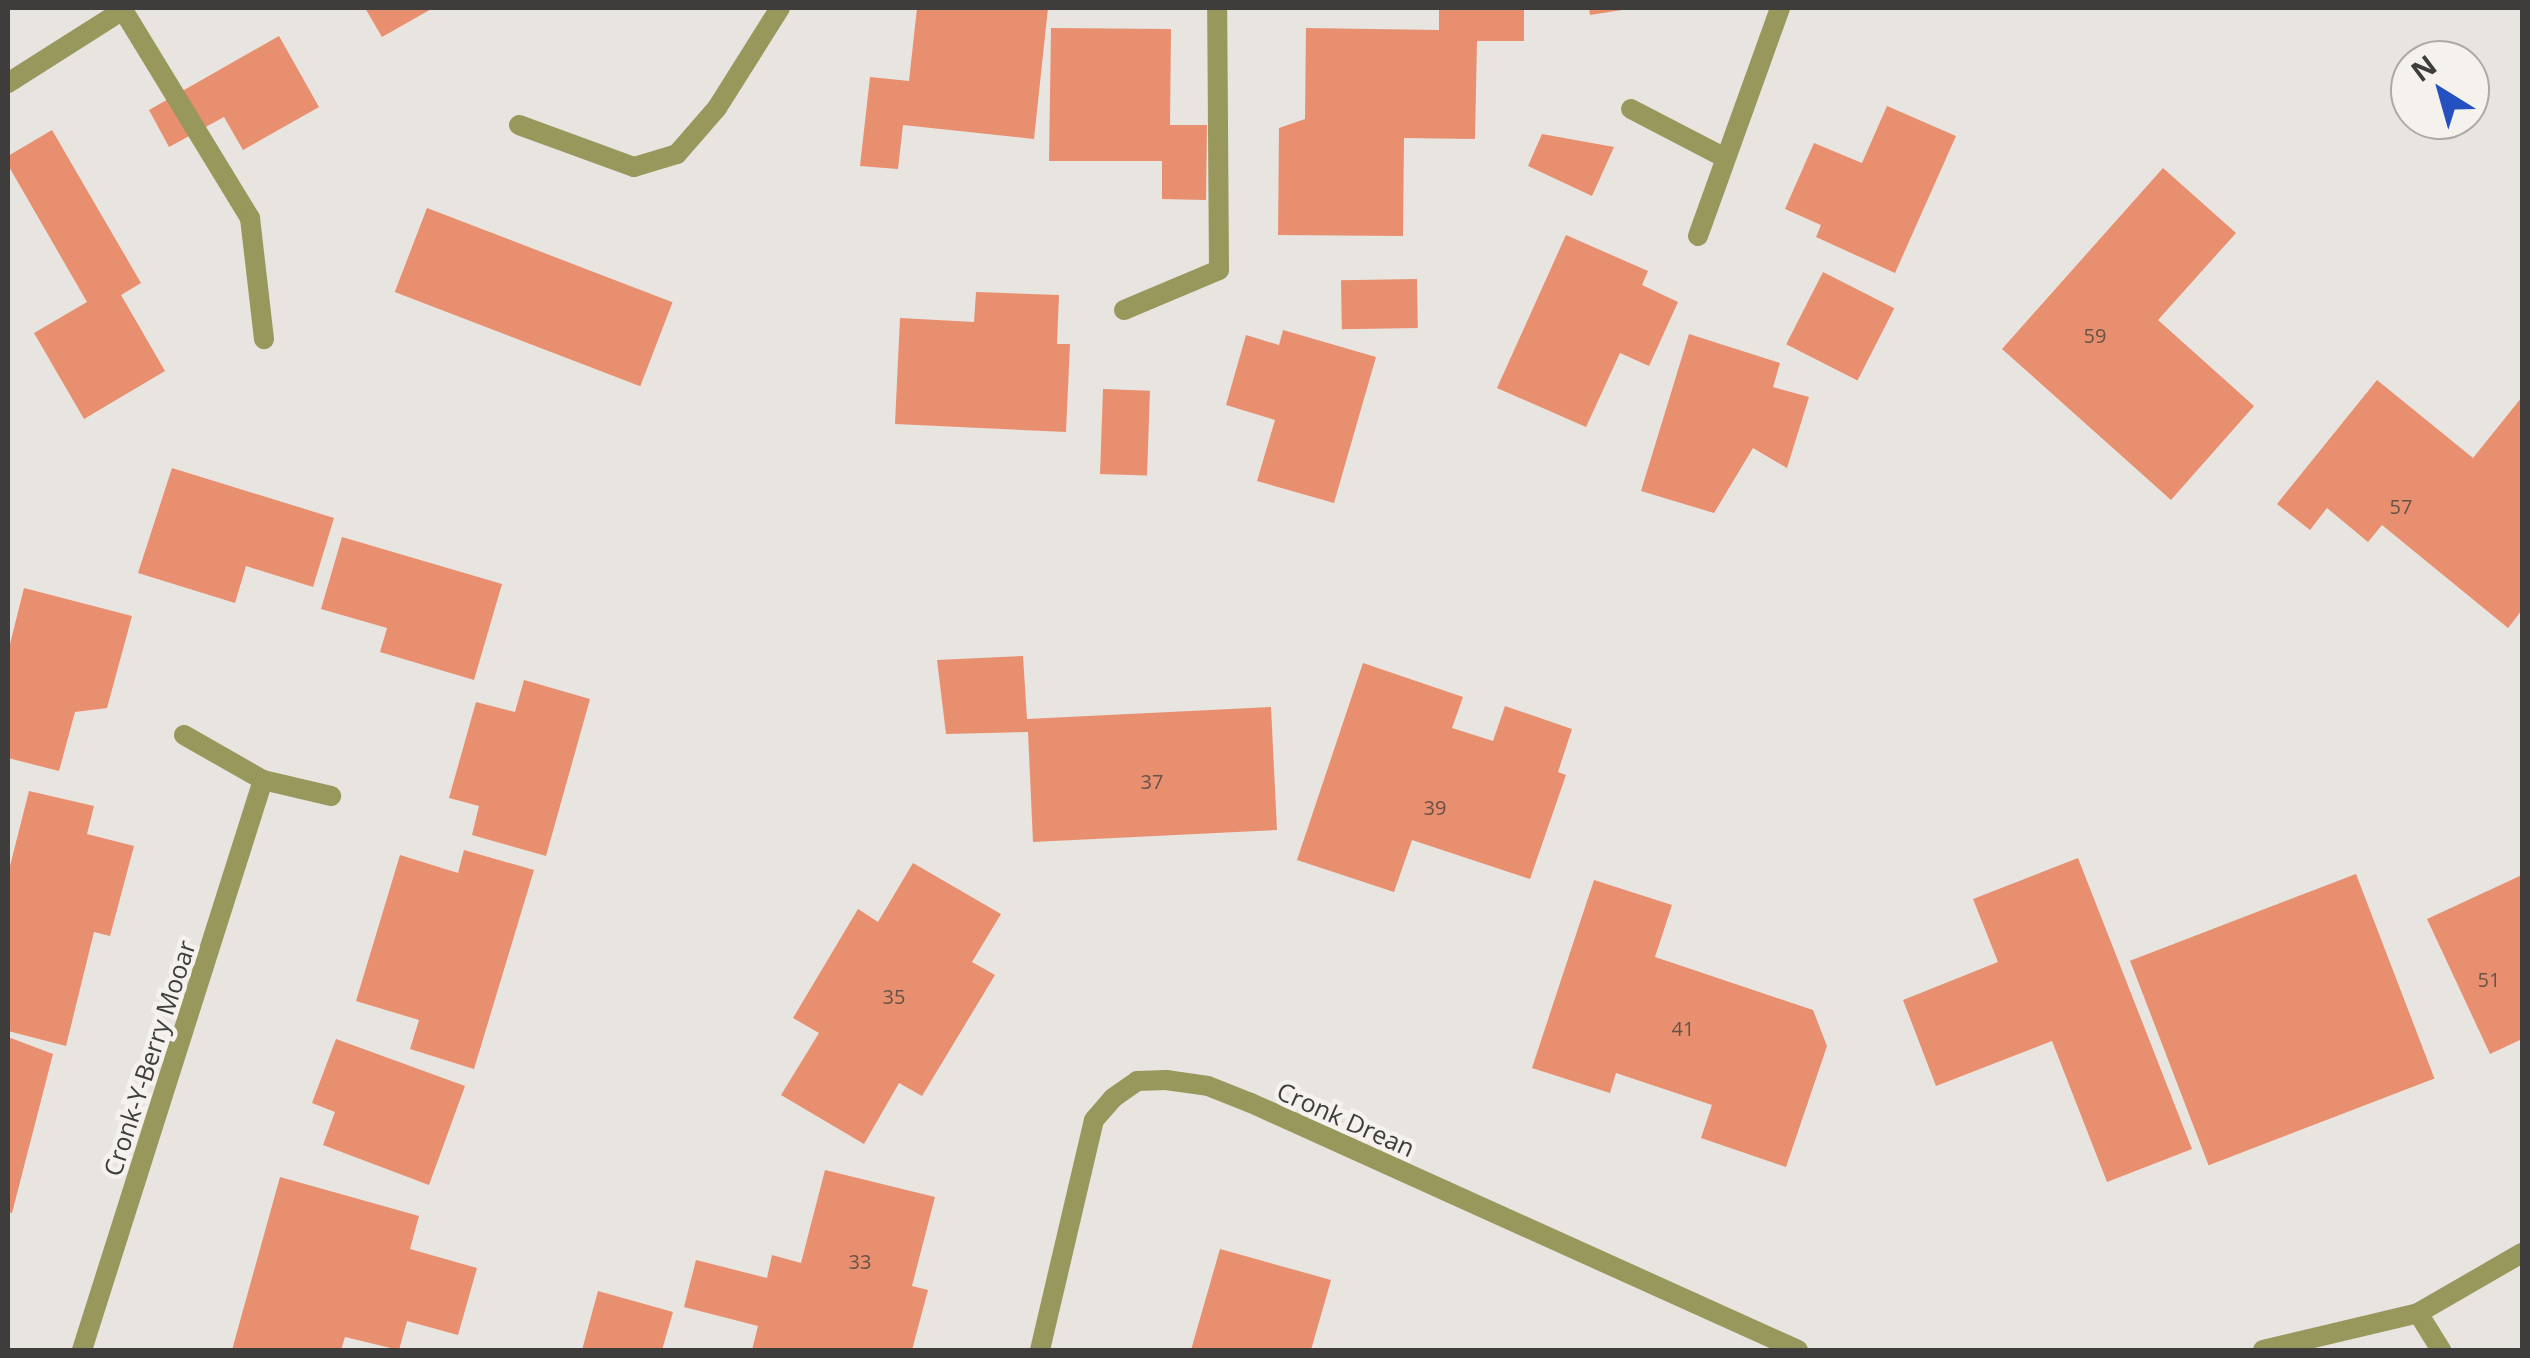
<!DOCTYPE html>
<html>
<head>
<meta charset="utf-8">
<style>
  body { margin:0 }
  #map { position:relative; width:2530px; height:1358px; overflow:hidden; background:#e8e4df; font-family:"Open Sans",sans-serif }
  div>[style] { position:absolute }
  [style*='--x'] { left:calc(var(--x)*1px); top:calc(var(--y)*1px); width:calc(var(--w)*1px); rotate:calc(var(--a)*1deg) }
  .building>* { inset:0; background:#e88f70; transform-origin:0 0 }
  .lane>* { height:20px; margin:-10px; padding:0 10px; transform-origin:10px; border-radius:10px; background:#98975c }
  .street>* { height:20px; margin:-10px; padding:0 10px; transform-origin:10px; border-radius:10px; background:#98975c }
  span { translate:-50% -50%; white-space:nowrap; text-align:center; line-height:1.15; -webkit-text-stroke:9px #f5f1ed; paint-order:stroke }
  .number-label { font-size:20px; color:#685248 }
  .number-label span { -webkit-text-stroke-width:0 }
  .street-label { font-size:25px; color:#3e3d3b }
  .frame { position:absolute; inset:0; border:10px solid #3e3d3b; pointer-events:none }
  .north { position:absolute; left:2390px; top:40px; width:100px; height:100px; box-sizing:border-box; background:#f5f1ed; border:2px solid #aca9a6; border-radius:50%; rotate:323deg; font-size:28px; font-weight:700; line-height:40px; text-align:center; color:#3e3d3b }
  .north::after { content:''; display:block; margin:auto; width:35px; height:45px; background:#2451bf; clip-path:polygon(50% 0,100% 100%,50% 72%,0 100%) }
</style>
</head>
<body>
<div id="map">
  <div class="building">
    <div style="clip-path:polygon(365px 8px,433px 8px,382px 37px)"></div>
    <div style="clip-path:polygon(917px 8px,1048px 8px,1034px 139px,903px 125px,898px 169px,860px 166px,870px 77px,909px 81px)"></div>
    <div style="clip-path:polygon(1439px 8px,1524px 8px,1524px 41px,1477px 41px,1475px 139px,1404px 138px,1403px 236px,1278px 235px,1279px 128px,1305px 119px,1306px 28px,1439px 30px)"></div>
    <div style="clip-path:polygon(1589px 8px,1622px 8px,1622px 10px,1590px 15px)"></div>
    <div style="clip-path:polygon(1051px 28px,1171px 29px,1170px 125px,1207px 125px,1206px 200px,1162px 199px,1162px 161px,1049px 161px)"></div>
    <div style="clip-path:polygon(279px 36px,319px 107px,243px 150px,224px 117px,169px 147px,149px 110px)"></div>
    <div style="clip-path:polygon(1887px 106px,1956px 136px,1895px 273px,1816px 237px,1821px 225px,1785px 209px,1814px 143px,1862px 163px)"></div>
    <div style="clip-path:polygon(52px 130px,141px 283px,121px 295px,165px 371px,84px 419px,34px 333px,87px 302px,8px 165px,8px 156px)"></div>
    <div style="clip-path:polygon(1542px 134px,1614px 147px,1592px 196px,1528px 166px)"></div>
    <div style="clip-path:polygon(2163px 168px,2236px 233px,2158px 320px,2254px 406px,2171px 500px,2002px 349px)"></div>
    <div style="left:427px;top:208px;width:263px;height:90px;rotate:21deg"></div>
    <div style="clip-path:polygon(1566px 235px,1648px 271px,1642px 285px,1678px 302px,1649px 366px,1620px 353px,1586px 427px,1497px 388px)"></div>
    <div style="left:1823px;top:272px;width:80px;height:81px;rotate:27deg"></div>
    <div style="left:1417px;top:279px;width:49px;height:76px;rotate:89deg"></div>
    <div style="clip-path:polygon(976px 292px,1059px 295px,1057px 344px,1070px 344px,1066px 432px,895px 424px,900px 318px,974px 322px)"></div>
    <div style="clip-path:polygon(1283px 330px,1376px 357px,1334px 503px,1257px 481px,1275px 420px,1226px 405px,1246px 335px,1279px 345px)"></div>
    <div style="clip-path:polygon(1689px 334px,1780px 363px,1773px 387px,1809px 397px,1787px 468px,1753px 448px,1714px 513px,1641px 491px)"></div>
    <div style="clip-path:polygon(2377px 380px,2473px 458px,2522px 397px,2522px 610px,2508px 628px,2382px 525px,2368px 542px,2327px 508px,2310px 530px,2277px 504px)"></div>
    <div style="left:1103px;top:389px;width:47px;height:85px;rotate:2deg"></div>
    <div style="clip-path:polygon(172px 468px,334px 518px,313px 587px,246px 566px,235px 603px,138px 573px)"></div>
    <div style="clip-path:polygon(342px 537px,502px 584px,474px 680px,380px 652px,387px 628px,321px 609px)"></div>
    <div style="clip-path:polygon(24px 588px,132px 616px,107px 708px,75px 712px,59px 771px,8px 758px,8px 652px)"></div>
    <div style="clip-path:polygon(1023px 656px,1027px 719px,1271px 707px,1277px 830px,1033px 842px,1028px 732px,946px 734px,937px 660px)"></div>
    <div style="clip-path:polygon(1363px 663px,1463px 697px,1452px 728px,1493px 741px,1505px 706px,1572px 729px,1558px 772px,1566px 775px,1530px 879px,1412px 840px,1394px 892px,1297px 860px)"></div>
    <div style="clip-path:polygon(524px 680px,590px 699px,546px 856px,472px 835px,479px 806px,449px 798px,476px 702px,515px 712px)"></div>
    <div style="clip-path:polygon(29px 791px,94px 806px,87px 834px,134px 846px,110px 936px,94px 932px,66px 1046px,8px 1031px,8px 874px)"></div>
    <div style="clip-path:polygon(464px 850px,534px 870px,474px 1069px,410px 1049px,419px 1020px,356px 1001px,400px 855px,458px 873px)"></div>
    <div style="clip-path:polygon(2078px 858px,2192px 1149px,2107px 1182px,2052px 1041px,1936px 1086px,1903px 1000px,1998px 962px,1973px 899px)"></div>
    <div style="clip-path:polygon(913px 863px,1001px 914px,972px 962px,995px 975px,922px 1096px,899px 1083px,864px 1144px,781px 1095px,819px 1033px,793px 1018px,858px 909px,878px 922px)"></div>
    <div style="left:2356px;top:874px;width:219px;height:242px;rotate:69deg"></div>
    <div style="clip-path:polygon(2522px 875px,2522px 1039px,2490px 1054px,2427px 919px)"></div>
    <div style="clip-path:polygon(1594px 880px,1672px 905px,1655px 957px,1813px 1010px,1827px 1046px,1786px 1167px,1701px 1138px,1712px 1105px,1616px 1073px,1610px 1093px,1532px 1068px)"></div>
    <div style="clip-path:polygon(8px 1037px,53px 1054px,12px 1213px,8px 1212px)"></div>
    <div style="clip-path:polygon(336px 1039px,465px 1086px,429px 1185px,323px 1145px,335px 1112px,312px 1103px)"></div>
    <div style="clip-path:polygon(825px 1170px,935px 1197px,912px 1286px,928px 1290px,912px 1350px,752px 1350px,758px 1326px,684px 1307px,696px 1260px,767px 1278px,772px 1255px,801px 1263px)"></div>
    <div style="clip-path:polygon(280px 1177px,419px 1216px,410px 1249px,477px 1268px,458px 1335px,407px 1321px,399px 1350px,345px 1337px,341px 1350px,232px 1350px)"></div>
    <div style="clip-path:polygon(1220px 1249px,1331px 1280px,1311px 1350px,1191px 1350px)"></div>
    <div style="clip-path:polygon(598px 1291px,673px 1312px,662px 1350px,582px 1350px)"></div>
  </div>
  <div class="lane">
    <div style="--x:123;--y:10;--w:244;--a:58.6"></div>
    <div style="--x:250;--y:218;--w:122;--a:83.4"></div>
    <div style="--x:1124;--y:310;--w:103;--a:-22.8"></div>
    <div style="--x:1219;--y:270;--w:262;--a:-90.4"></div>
  </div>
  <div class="street">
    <div style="--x:8;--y:83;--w:136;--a:-32.4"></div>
    <div style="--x:1631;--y:109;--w:106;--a:27.5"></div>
    <div style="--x:519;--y:125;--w:122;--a:20.1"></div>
    <div style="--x:634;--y:167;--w:45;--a:-16.8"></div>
    <div style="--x:677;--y:154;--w:61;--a:-49"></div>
    <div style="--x:717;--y:108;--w:118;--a:-57.8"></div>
    <div style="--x:1698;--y:236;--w:242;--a:-70.2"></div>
    <div style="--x:184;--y:735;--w:91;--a:29.7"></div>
    <div style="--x:2418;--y:1313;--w:44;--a:58.1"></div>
    <div style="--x:82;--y:1350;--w:598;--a:-72.38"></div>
    <div style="--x:263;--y:780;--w:70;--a:13.2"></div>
    <div style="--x:1040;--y:1350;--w:236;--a:-76.8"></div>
    <div style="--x:1094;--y:1120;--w:29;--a:-49"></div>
    <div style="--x:1113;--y:1098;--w:29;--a:-35"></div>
    <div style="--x:1137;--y:1081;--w:29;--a:-2"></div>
    <div style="--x:1166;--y:1080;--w:42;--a:8.1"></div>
    <div style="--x:1208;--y:1086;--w:46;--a:21.6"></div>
    <div style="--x:1251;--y:1103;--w:600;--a:24.3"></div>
    <div style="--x:2263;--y:1350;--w:159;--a:-13.4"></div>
    <div style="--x:2418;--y:1313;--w:120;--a:-30"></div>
  </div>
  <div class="number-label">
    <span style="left:2095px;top:335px">59</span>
    <span style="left:2401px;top:506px">57</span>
    <span style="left:1152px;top:781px">37</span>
    <span style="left:1435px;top:807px">39</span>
    <span style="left:2489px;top:979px">51</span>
    <span style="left:894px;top:996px">35</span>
    <span style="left:1683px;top:1028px">41</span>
    <span style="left:860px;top:1261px">33</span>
  </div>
  <div class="street-label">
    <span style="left:149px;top:1058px;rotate:-72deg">Cronk-Y-Berry Mooar</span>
    <span style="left:1346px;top:1119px;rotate:24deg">Cronk Drean</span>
  </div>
  <div class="frame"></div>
  <div class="north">N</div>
</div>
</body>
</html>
